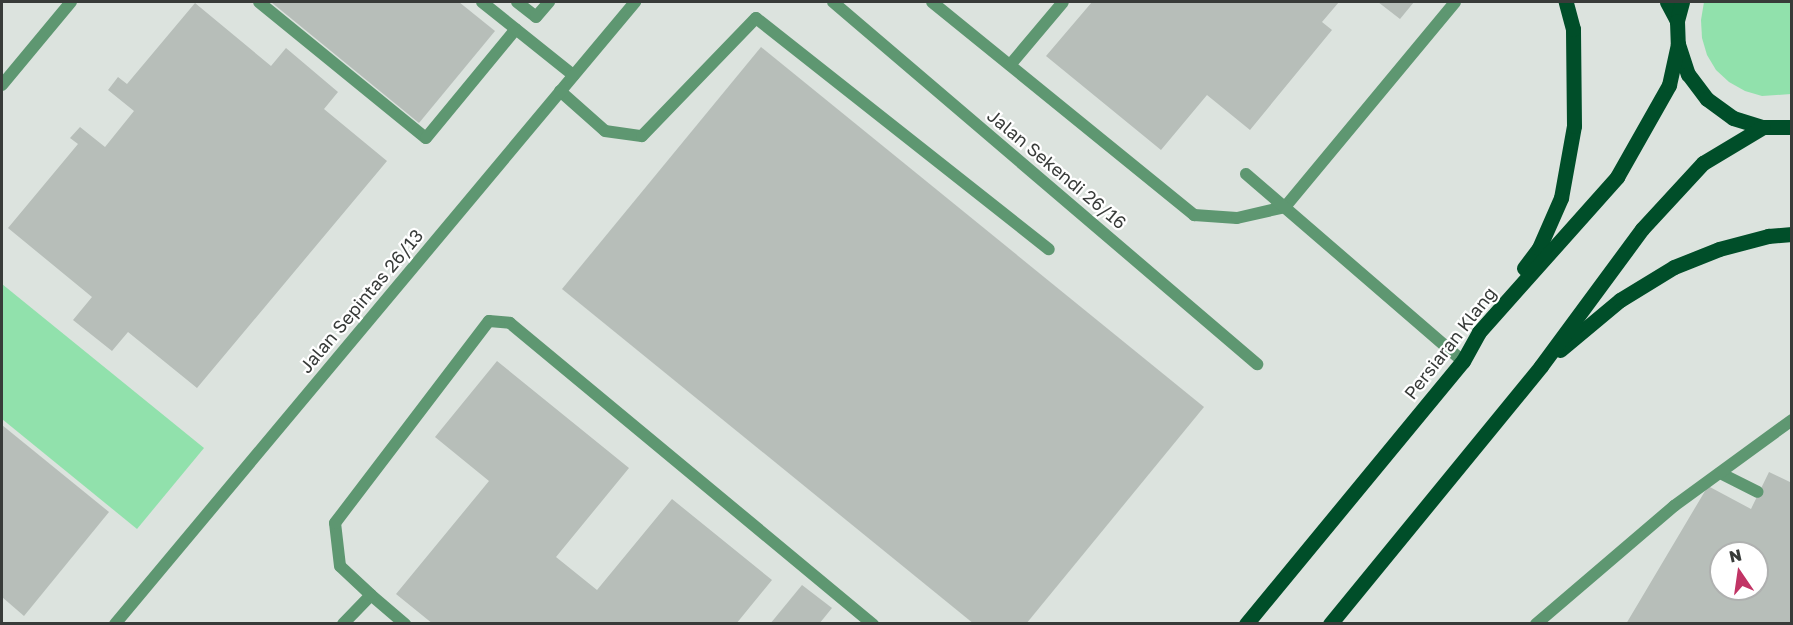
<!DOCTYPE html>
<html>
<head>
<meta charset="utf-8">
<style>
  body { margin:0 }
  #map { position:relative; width:1793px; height:625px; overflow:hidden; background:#dce3de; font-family:"Golos Text",sans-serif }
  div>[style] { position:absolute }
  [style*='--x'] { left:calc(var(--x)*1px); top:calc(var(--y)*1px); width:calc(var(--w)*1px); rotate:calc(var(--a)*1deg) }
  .green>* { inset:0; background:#91e1ac }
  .building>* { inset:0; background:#b7beb9 }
  .service>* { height:12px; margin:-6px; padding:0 6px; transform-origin:6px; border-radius:6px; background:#5e9771 }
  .minor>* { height:12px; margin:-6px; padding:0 6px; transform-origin:6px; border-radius:6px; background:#5e9771 }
  .primary>* { height:15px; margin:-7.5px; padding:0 7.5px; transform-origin:7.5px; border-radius:7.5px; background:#004e29 }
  span { translate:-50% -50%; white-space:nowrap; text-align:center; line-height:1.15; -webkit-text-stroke:4.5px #fff; paint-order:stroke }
  .street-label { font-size:18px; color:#383b39 }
  .frame { position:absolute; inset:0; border:3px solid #383b39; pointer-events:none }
  .north { position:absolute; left:1709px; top:541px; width:60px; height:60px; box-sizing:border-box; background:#fff; border:2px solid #afb1b0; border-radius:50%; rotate:347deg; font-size:16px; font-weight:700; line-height:24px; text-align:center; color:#383b39 }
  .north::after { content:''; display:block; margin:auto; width:21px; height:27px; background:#c13465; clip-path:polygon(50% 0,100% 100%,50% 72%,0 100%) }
</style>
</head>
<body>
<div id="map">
  <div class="green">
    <div style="clip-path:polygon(1704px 2px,1791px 2px,1791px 94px,1762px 96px,1745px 91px,1729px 82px,1716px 70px,1707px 55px,1702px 38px,1701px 20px)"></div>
    <div style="clip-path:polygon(2px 284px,204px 448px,137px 529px,2px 419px)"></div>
  </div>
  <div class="building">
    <div style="clip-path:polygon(271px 2px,459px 2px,495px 31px,419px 123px)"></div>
    <div style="clip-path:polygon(1092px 2px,1339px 2px,1322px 22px,1332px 30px,1250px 130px,1207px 95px,1161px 150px,1046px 56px)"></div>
    <div style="clip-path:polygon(1378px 2px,1414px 2px,1400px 19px)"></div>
    <div style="clip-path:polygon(195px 3px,271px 66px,286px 48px,338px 92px,324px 109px,387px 161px,197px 388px,128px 332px,112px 351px,73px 320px,92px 297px,8px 228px,78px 144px,70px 138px,80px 127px,105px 147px,134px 111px,108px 90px,118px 77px,127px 84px)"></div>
    <div style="clip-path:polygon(761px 47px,1204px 407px,1026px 624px,974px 624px,562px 289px)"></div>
    <div style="clip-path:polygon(497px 361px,629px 468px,556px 557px,597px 590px,672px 499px,772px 580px,736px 624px,433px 624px,396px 594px,489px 481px,435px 437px)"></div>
    <div style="clip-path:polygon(2px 425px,109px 512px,24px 616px,2px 597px)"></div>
    <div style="clip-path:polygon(evenodd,1769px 472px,1792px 483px,1792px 624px,1626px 624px,1708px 486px,1751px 509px,1769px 472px,1721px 553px,1757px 553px,1757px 589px,1721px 589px,1721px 553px)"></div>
    <div style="clip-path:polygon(802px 585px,832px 608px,819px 624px,770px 624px)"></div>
  </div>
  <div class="service">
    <div style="--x:259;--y:2;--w:215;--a:39.2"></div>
    <div style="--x:426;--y:138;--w:141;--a:-50.5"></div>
    <div style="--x:482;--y:2;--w:117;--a:38.7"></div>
    <div style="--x:517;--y:2;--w:24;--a:38"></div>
    <div style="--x:536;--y:17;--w:20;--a:-49"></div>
    <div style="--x:833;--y:2;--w:558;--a:40.49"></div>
    <div style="--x:932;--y:2;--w:338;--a:39.1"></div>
    <div style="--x:1194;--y:215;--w:43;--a:4"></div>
    <div style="--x:1237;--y:218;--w:49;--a:-12.9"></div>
    <div style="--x:1285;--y:207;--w:266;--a:-50.3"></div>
    <div style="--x:1010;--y:65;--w:82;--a:-49.9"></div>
    <div style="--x:560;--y:91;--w:60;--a:41.6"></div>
    <div style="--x:605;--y:131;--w:37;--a:8"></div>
    <div style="--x:642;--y:136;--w:164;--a:-46"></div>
    <div style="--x:756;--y:18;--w:373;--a:38.3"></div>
    <div style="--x:1246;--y:174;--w:286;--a:40.8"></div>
    <div style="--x:1720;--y:473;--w:42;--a:26.6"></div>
    <div style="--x:371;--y:595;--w:45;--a:40.5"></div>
    <div style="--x:343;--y:624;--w:40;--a:-46"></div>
    <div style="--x:371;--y:595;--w:42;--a:-136.9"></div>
    <div style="--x:340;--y:566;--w:43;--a:-96.6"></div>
    <div style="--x:335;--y:523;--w:254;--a:-52.7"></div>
    <div style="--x:489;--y:321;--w:21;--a:5"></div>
    <div style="--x:510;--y:323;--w:472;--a:39.7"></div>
    <div style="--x:1536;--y:624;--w:182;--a:-40.5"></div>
    <div style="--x:1674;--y:506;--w:146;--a:-36.1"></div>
  </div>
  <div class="minor">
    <div style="--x:2;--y:85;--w:108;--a:-50.3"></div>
    <div style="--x:115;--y:624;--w:811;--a:-50.1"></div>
  </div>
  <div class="primary">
    <div style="--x:1667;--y:2;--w:21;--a:62"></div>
    <div style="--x:1682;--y:2;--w:20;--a:105"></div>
    <div style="--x:1677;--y:21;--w:23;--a:88"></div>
    <div style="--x:1678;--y:44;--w:32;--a:72"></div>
    <div style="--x:1688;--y:74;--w:31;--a:53"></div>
    <div style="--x:1707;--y:99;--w:32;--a:36"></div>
    <div style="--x:1733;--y:118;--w:31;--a:17"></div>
    <div style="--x:1763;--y:127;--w:29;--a:0"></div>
    <div style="--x:1524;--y:268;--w:25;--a:-53"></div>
    <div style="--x:1539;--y:248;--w:55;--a:-66.3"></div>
    <div style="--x:1561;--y:198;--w:73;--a:-79.8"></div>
    <div style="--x:1574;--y:126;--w:97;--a:-90.6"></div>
    <div style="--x:1573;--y:29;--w:28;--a:-105"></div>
    <div style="--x:1560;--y:350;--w:78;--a:-39.8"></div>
    <div style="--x:1620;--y:300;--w:63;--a:-31.4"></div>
    <div style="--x:1674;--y:267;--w:48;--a:-21.8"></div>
    <div style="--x:1719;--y:249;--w:51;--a:-14.9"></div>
    <div style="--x:1768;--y:236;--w:24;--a:-5"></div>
    <div style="--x:1246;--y:624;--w:341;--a:-50.5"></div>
    <div style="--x:1463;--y:361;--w:33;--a:-61"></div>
    <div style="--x:1479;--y:332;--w:208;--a:-48.3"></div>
    <div style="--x:1617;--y:177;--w:106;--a:-60.5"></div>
    <div style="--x:1669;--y:85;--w:42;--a:-77.6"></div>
    <div style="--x:1330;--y:624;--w:333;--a:-50.7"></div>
    <div style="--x:1541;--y:366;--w:170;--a:-53.6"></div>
    <div style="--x:1642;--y:229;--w:90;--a:-47.3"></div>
    <div style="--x:1703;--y:163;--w:70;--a:-31"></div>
  </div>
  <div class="street-label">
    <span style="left:1057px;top:169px;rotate:40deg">Jalan Sekendi 26/16</span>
    <span style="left:361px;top:301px;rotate:-50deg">Jalan Sepintas 26/13</span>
    <span style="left:1450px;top:343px;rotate:-52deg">Persiaran Klang</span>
  </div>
  <div class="frame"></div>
  <div class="north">N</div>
</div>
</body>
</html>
